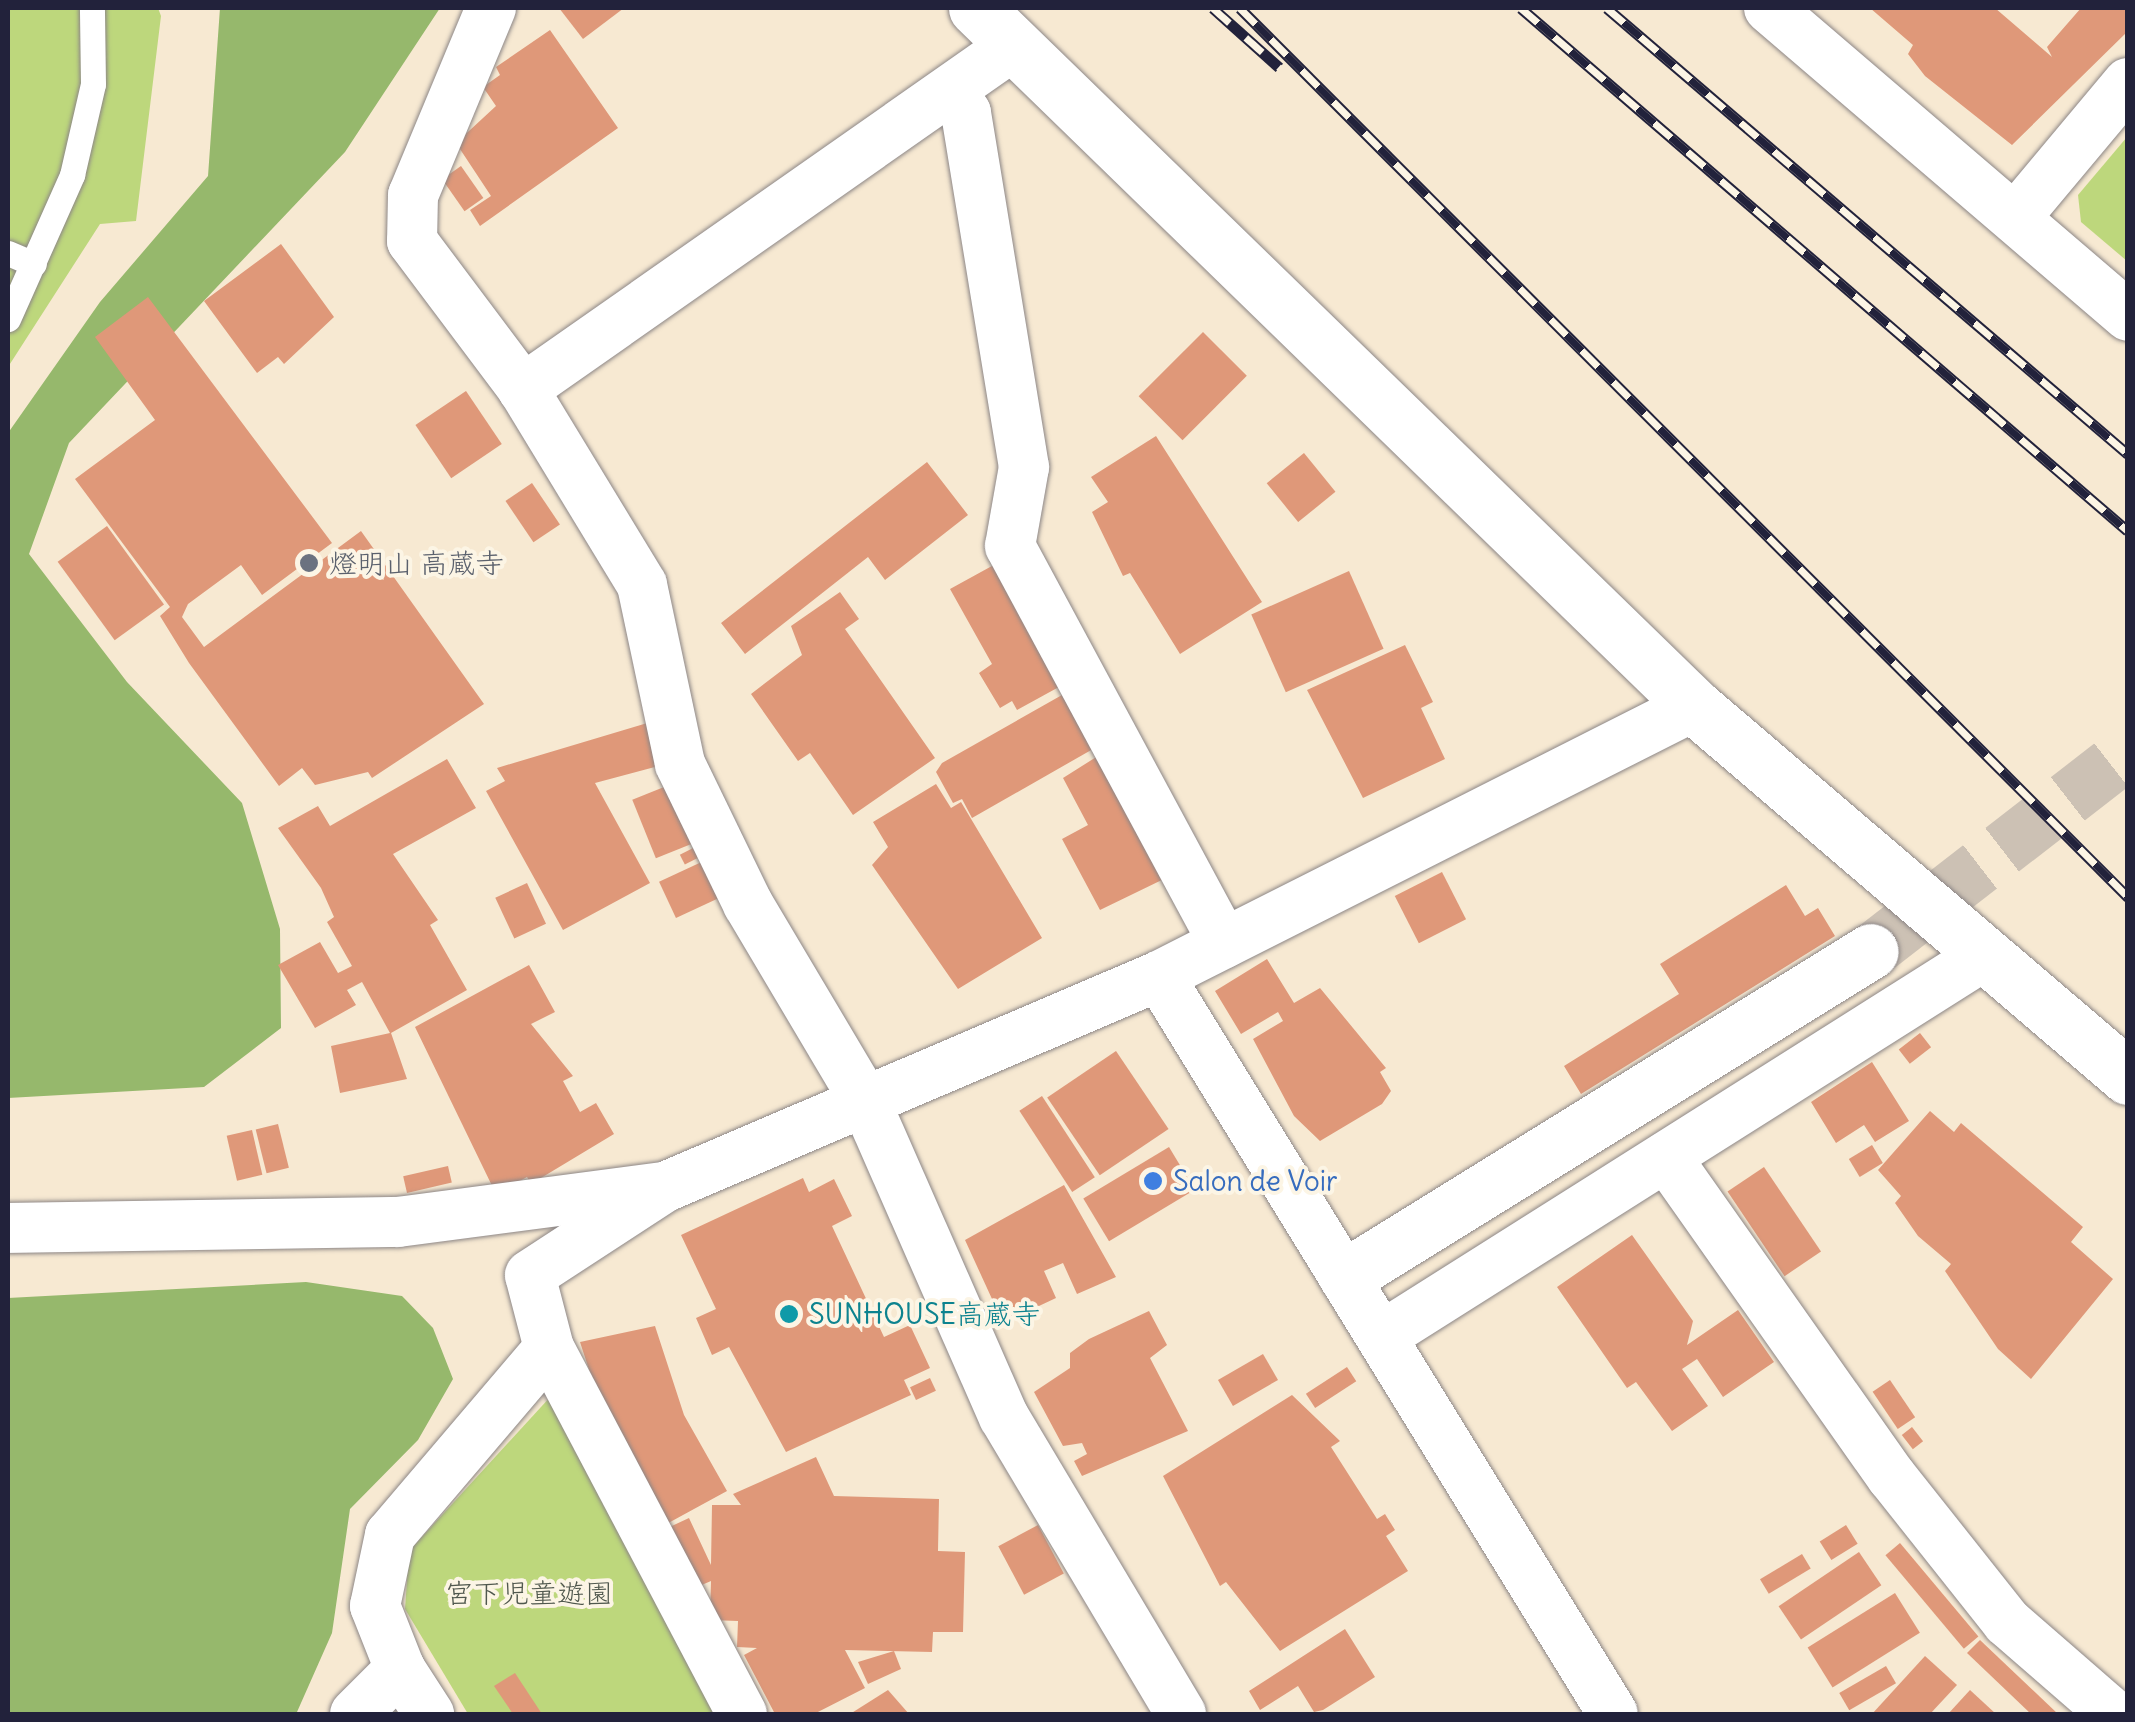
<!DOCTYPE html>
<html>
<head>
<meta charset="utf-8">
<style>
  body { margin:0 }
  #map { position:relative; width:2135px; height:1722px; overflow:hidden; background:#f7e9d2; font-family:Delius,"Klee One",sans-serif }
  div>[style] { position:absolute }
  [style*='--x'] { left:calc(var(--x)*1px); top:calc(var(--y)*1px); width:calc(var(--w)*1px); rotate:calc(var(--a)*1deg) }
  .green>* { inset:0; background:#bdd77c }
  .forest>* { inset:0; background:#96b86c }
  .building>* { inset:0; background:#df9879; transform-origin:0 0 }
  .tertiary-tunnel>* { height:55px; margin-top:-27.5px; transform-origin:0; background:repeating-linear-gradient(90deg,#ccc1b4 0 55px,transparent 0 83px) }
  .roads { filter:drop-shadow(0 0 2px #8c8686) drop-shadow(0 0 2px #8c8686) }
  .service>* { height:25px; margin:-12.5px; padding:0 12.5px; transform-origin:12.5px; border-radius:12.5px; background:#fff }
  .minor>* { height:50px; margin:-25px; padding:0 25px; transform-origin:25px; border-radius:25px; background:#fff }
  .tertiary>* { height:55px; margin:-27.5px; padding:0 27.5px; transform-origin:27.5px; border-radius:27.5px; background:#fff }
  .rail>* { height:11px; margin-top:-5.5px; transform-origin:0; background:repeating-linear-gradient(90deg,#fcf5e5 0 22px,#22223b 0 44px); box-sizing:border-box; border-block:2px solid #22223b }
  .dots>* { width:28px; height:28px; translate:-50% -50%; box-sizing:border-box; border:5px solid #fcf5e5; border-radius:50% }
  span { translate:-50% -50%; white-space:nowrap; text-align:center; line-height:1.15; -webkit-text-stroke:8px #fcf5e5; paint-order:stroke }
  .worship-label { font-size:28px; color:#5b616d }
  .left { translate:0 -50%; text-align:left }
  .shop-label { font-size:28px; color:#366cbe }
  .culture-label { font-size:28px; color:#0d838f }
  .park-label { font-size:28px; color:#50584e }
  .frame { position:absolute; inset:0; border:10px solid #22223b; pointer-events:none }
</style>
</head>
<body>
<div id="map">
  <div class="green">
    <div style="clip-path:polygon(8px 8px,158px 8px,161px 16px,136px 221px,100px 224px,8px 367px)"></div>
    <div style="clip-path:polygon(2127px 137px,2127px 261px,2081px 222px,2078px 195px)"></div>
    <div style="clip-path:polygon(552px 1395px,726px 1714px,468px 1714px,405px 1609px,409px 1551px)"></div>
  </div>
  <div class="forest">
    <div style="clip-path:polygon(220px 8px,440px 8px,345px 152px,69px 443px,29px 554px,127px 682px,242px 803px,280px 929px,281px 1028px,204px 1087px,8px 1098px,8px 433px,100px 302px,208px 176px)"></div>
    <div style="clip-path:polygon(306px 1282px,402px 1296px,433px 1328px,453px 1379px,418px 1440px,350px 1509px,332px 1633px,297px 1712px,8px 1714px,8px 1298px)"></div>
  </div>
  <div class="building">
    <div style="clip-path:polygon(559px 8px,624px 8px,583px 39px)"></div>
    <div style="clip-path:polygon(1870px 8px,1995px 8px,2052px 57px,2047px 47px,2081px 8px,2128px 8px,2128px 31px,2012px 145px,1925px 76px,1908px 54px,1913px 45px)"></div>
    <div style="clip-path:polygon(550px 30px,618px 128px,480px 226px,470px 210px,491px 196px,456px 143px,496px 106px,483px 87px,500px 75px,496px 67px)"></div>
    <div style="left:461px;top:166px;width:39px;height:23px;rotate:55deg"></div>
    <div style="clip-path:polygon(281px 244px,334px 317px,284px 364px,278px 357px,257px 373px,204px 301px)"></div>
    <div style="clip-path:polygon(148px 297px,332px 543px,262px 595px,241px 565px,188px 604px,182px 617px,204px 647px,361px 531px,484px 704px,372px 778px,368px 772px,315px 785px,302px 768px,279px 786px,189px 663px,160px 616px,170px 607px,75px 479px,155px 420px,95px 337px)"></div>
    <div style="left:1203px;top:332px;width:62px;height:91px;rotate:45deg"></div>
    <div style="left:466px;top:391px;width:64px;height:61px;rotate:56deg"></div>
    <div style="clip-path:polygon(1156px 436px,1262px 602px,1180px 654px,1130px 573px,1123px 576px,1092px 512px,1108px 502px,1091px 477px)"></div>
    <div style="left:1304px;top:453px;width:50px;height:48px;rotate:51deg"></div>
    <div style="clip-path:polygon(927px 462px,968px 515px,885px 580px,868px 557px,745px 654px,721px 623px)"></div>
    <div style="left:532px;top:483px;width:50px;height:32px;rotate:56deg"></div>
    <div style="left:107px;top:526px;width:97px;height:61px;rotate:54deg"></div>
    <div style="clip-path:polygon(1001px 561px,1068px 682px,1017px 710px,1012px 701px,1000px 708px,979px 673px,992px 664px,950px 589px)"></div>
    <div style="left:1349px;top:571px;width:85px;height:107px;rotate:66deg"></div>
    <div style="clip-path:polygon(840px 592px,859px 619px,845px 629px,935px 758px,853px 815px,810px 753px,798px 761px,751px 694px,802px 655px,791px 626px)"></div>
    <div style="clip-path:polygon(1405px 645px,1433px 702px,1421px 708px,1445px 759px,1363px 798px,1307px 690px)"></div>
    <div style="clip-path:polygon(1062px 695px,1093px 749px,972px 818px,962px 799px,953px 803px,936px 772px,942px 763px)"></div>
    <div style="clip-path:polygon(654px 721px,666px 764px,595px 783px,650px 883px,563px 930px,486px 791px,505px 781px,497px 768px)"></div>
    <div style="clip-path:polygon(1101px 754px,1168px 877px,1100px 910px,1062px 839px,1088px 825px,1063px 778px)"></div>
    <div style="clip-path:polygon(447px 759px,476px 808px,393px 854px,438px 920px,430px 925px,467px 990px,391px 1033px,407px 1079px,340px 1093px,331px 1046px,390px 1033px,362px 982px,347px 990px,356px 1005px,315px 1028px,278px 965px,320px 942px,338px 973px,352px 966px,327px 922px,334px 917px,321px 888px,278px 828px,318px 806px,330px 826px)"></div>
    <div style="left:674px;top:783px;width:63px;height:45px;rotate:68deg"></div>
    <div style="clip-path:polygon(936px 784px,951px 808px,961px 802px,1042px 938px,958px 989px,872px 865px,888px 847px,873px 822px)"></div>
    <div style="left:703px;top:843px;width:11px;height:26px;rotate:63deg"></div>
    <div style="left:708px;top:859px;width:40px;height:54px;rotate:65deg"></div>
    <div style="left:1442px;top:872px;width:53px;height:53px;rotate:63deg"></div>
    <div style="left:527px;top:883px;width:45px;height:35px;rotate:65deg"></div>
    <div style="clip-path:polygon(1786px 885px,1805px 916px,1818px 908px,1835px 936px,1581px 1094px,1564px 1066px,1679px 994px,1660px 964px)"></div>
    <div style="clip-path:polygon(1267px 959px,1294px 1003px,1320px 988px,1386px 1068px,1380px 1072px,1391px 1091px,1382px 1104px,1320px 1141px,1294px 1116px,1253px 1039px,1283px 1021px,1278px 1012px,1241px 1034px,1215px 991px)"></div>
    <div style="clip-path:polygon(529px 965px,555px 1012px,531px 1024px,573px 1076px,563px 1081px,580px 1112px,596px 1103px,614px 1134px,531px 1184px,527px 1177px,496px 1194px,415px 1027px)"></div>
    <div style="left:1920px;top:1033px;width:18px;height:27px;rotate:52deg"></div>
    <div style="left:1116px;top:1051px;width:94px;height:83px;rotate:56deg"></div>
    <div style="clip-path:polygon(1872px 1062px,1909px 1121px,1875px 1142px,1864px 1125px,1836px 1143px,1811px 1102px)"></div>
    <div style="left:1042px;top:1096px;width:97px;height:27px;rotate:57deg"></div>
    <div style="clip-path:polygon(1930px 1111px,1954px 1132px,1961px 1123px,2083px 1227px,2071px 1242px,2113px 1279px,2031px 1379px,1998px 1349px,1945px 1271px,1951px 1264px,1918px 1236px,1895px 1203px,1901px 1196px,1878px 1170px)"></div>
    <div style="left:278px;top:1124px;width:45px;height:23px;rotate:76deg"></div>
    <div style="left:252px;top:1130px;width:46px;height:26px;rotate:77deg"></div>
    <div style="left:1872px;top:1145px;width:21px;height:27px;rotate:59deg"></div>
    <div style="left:1169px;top:1147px;width:50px;height:100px;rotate:59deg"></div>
    <div style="left:448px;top:1166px;width:17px;height:46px;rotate:77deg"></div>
    <div style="left:1764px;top:1167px;width:102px;height:44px;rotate:56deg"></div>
    <div style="clip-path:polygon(803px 1178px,809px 1192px,834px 1179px,852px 1216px,832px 1226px,884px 1337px,910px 1325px,930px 1368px,904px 1380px,911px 1395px,786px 1452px,729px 1347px,712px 1355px,696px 1318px,716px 1309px,681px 1235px)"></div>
    <div style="clip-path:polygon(1064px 1185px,1116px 1277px,1077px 1294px,1063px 1263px,1044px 1271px,1056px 1298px,1003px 1323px,965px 1240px)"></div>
    <div style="clip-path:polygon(1632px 1235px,1693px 1321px,1687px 1345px,1738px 1310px,1774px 1362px,1723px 1397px,1697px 1359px,1682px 1369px,1708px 1406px,1672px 1431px,1636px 1382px,1627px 1388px,1557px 1287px)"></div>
    <div style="clip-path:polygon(1149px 1311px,1167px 1345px,1150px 1358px,1188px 1431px,1082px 1476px,1074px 1461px,1087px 1454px,1082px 1443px,1063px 1446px,1034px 1392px,1070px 1368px,1070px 1353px,1089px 1339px)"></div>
    <div style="clip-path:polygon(655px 1326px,684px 1415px,727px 1491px,661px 1527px,609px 1431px,580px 1342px)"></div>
    <div style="left:1263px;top:1354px;width:30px;height:52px;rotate:60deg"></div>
    <div style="left:1347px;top:1367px;width:17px;height:49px;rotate:57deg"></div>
    <div style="left:930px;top:1378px;width:14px;height:22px;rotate:65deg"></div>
    <div style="left:1890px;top:1380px;width:45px;height:21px;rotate:56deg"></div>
    <div style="clip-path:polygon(1292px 1395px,1340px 1441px,1331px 1447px,1377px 1519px,1385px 1514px,1395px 1530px,1386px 1536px,1408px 1571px,1280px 1651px,1226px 1582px,1220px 1586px,1163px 1476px)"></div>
    <div style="left:1912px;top:1427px;width:18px;height:13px;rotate:52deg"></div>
    <div style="clip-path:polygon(816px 1457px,834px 1496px,939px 1499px,938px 1551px,965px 1552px,963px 1632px,933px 1632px,932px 1652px,845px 1650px,865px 1688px,814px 1714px,775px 1714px,744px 1655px,757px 1648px,737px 1647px,738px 1621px,710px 1620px,711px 1581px,690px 1590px,661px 1531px,689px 1518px,711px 1565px,712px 1505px,741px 1505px,733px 1494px)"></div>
    <div style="left:1038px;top:1525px;width:55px;height:45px;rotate:62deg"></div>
    <div style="left:1846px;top:1525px;width:22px;height:31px;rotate:58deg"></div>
    <div style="left:1900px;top:1543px;width:122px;height:19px;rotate:50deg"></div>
    <div style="left:1859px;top:1552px;width:40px;height:97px;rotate:56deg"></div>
    <div style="left:1802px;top:1554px;width:17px;height:49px;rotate:59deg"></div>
    <div style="left:1895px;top:1593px;width:47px;height:103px;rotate:58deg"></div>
    <div style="clip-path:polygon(1345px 1629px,1375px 1677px,1323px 1710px,1314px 1712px,1298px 1686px,1260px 1710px,1249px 1691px)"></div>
    <div style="clip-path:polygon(1980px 1640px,2058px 1714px,2031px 1714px,1967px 1653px)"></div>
    <div style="clip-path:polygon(894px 1651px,901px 1669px,868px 1684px,858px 1662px)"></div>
    <div style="clip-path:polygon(1925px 1656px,1957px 1685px,1930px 1714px,1872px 1714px)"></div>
    <div style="left:1886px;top:1666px;width:20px;height:54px;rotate:60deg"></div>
    <div style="clip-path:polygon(515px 1673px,542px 1714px,513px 1714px,494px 1686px)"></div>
    <div style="clip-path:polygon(888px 1690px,909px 1714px,850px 1714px)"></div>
    <div style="clip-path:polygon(1970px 1690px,1996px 1714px,1948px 1714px)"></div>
  </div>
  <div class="tertiary-tunnel">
    <div style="--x:1871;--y:951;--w:325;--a:-37.8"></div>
  </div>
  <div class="roads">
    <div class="service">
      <div style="--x:8;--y:253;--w:28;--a:23"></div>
      <div style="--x:8;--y:319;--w:158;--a:-66"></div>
      <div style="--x:72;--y:175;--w:93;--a:-77"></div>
      <div style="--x:93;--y:84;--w:76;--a:-90.8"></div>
    </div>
    <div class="minor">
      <div style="--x:491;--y:8;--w:203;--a:112.6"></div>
      <div style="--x:413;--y:195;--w:46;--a:91.2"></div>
      <div style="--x:412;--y:241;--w:185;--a:53.1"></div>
      <div style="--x:1769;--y:8;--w:473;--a:40.6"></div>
      <div style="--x:1014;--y:45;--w:600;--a:144.98"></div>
      <div style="--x:523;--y:389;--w:229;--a:58.7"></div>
      <div style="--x:642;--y:585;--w:183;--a:78"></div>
      <div style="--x:680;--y:764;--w:156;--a:64.1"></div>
      <div style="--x:748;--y:904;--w:231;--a:59.3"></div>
      <div style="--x:866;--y:1103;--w:343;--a:66.3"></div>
      <div style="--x:1004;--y:1417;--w:346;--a:59.2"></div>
      <div style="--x:952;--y:92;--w:25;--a:56"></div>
      <div style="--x:966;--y:113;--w:359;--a:80.7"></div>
      <div style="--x:1024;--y:467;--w:80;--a:100"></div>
      <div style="--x:1010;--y:546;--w:451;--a:61.7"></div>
      <div style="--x:2015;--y:218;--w:176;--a:-50.1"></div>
      <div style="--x:1159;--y:976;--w:866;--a:58.4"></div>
      <div style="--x:1666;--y:1157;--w:392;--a:54.8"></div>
      <div style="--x:1892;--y:1477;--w:185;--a:51.6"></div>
      <div style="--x:2007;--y:1622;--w:140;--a:41"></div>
      <div style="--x:8;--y:1228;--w:390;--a:-0.9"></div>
      <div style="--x:398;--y:1222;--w:269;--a:-7.5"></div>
      <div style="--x:1382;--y:1336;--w:713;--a:-32.29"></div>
      <div style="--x:549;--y:1348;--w:414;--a:62.2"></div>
      <div style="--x:400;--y:1669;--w:54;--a:57.2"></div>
      <div style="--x:355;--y:1714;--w:64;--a:-45"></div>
      <div style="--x:400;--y:1669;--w:68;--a:-111.6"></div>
      <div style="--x:375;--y:1606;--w:73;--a:-78.1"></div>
      <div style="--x:390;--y:1535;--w:245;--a:-49.6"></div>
      <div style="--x:549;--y:1348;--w:75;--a:-104.6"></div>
      <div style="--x:530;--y:1275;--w:161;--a:-33.1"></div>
      <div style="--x:665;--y:1187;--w:537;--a:-23.13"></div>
      <div style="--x:1159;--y:976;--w:599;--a:-26.78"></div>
    </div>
    <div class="tertiary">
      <div style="--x:976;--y:8;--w:1001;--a:44.19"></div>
      <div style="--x:1694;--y:706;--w:571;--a:40.53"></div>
      <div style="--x:1346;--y:1276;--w:617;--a:-31.76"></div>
    </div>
  </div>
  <div class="rail">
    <div style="--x:1213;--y:8;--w:89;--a:41.8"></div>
    <div style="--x:1240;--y:8;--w:1257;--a:45.03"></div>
    <div style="--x:1521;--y:8;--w:801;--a:40.75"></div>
    <div style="--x:1607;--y:8;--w:686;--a:40.57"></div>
  </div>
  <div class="dots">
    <div style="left:309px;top:563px;background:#6b7280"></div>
    <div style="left:1153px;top:1181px;background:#3f7fe0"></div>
    <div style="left:789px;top:1314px;background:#0f9aa8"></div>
  </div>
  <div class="worship-label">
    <span class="left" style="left:329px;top:563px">燈明山 高蔵寺</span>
  </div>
  <div class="shop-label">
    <span class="left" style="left:1173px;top:1181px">Salon de Voir</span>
  </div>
  <div class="culture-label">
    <span class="left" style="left:809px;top:1314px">SUNHOUSE高蔵寺</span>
  </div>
  <div class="park-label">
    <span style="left:529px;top:1593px">宮下児童遊園</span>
  </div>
  <div class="frame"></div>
</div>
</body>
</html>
